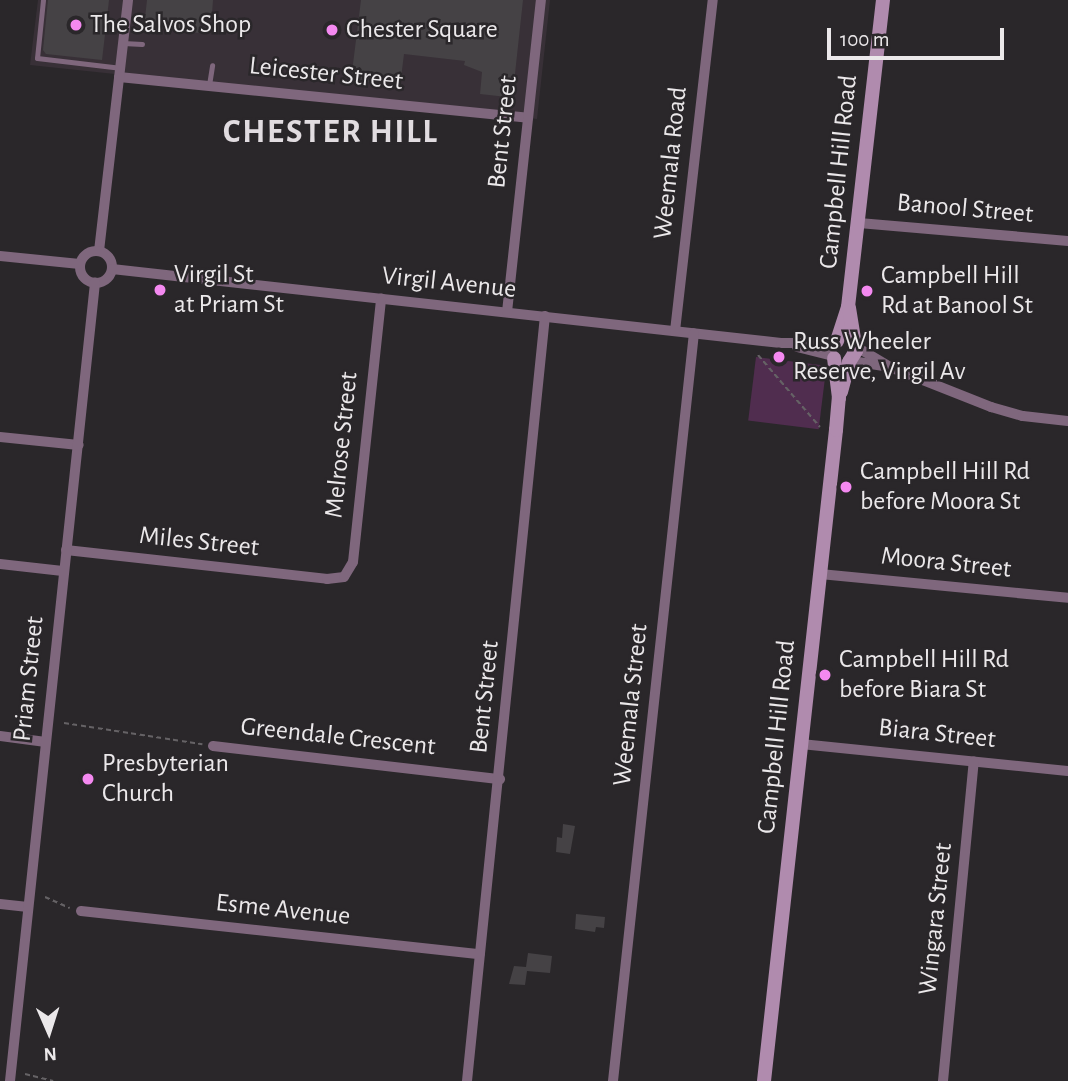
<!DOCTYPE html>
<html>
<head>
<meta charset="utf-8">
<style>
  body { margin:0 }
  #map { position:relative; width:1068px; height:1081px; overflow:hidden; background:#2a272a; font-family:"Alegreya Sans",sans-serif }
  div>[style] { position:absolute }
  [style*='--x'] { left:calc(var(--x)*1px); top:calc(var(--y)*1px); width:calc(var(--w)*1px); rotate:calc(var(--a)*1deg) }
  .built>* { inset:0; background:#383037 }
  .green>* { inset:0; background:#502d4f; transform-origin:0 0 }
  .building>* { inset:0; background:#454245 }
  .path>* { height:2px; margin-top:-1px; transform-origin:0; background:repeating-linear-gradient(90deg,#656265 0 5px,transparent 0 8.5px) }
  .lane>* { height:5px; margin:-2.5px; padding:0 2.5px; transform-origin:2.5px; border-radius:2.5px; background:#7f677d }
  .street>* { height:10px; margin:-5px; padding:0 5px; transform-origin:5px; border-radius:5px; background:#7f677d }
  .street>.ring { margin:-5px; padding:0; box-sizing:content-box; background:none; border:10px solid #7f677d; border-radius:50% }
  .secondary>* { height:14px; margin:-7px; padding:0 7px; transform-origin:7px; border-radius:7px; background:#b08bae }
  .dots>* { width:19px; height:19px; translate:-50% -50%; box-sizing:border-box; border:4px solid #2a272a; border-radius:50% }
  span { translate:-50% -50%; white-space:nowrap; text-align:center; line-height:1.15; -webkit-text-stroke:5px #2a272a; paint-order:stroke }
  .poi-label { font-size:26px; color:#ebe8ea }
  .left { translate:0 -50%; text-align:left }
  .street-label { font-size:26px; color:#ebe8ea }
  .district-label { font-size:33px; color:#e1dce0; font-weight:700; letter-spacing:2px }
  .north { position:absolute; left:14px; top:997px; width:70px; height:70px; -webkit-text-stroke:5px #2a272a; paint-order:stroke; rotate:177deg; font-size:19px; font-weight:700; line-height:28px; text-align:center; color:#ebe8ea }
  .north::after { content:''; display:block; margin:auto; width:24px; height:32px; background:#ebe8ea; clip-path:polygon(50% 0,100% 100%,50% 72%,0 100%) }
  .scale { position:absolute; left:827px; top:28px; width:177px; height:32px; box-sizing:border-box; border:4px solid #ebe8ea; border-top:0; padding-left:9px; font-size:21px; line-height:24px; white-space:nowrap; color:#ebe8ea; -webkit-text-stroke:5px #2a272a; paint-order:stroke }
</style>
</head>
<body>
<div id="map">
  <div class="built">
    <div style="clip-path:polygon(38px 0,550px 0,537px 119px,30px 65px)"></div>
  </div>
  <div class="green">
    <div style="left:756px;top:357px;width:71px;height:64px;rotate:7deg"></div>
  </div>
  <div class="building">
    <div style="clip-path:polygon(48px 0,109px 0,102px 60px,46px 54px,43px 50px)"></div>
    <div style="clip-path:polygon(147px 0,213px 0,212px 14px,201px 14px,199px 33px,144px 27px)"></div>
    <div style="clip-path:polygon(361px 0,523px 0,513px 92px,507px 97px,480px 94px,482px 72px,464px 65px,465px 61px,404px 54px,400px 86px,351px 80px)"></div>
    <div style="clip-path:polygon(563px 824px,575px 826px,570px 854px,556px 852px,557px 837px,562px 838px)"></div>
    <div style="clip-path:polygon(576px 914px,605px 917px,604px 928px,596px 927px,595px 932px,575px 929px)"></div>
    <div style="clip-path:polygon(528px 953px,552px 956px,550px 973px,527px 971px,525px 985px,509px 984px,514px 966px,526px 967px)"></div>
  </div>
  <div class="path">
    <div style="--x:758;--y:355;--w:95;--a:49.3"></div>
    <div style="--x:64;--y:723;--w:140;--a:8.7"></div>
    <div style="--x:45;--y:897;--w:27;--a:24"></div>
    <div style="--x:25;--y:1074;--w:29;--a:14"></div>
  </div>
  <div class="lane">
    <div style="--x:43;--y:0;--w:58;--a:95.9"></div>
    <div style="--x:37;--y:58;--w:85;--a:6.8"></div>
    <div style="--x:123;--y:43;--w:19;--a:3"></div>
    <div style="--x:209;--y:85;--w:20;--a:-81"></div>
  </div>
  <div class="street">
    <div style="--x:119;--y:77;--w:411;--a:5.7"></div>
    <div style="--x:859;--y:223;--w:210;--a:4.9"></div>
    <div style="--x:99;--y:251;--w:253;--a:-83.4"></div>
    <div class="ring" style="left:80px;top:251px;width:22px;height:22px"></div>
    <div style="--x:0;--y:256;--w:80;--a:5.7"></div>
    <div style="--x:112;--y:269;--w:673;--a:6.31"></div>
    <div style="--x:781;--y:343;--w:54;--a:0"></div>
    <div style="--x:507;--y:312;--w:314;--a:-83.8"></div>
    <div style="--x:675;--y:331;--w:333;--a:-83.5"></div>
    <div style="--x:855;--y:346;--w:41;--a:31"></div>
    <div style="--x:890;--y:367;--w:109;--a:21.6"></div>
    <div style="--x:991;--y:407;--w:33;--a:16"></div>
    <div style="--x:1023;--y:416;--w:45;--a:6.3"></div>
    <div style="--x:797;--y:347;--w:37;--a:14"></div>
    <div style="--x:852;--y:361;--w:32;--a:9"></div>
    <div style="--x:0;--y:437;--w:79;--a:5.8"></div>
    <div style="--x:66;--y:550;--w:263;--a:6.3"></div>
    <div style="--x:327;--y:579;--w:17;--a:-7"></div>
    <div style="--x:344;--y:577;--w:17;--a:-59"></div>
    <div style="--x:353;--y:562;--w:265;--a:-83.9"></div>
    <div style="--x:0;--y:564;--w:63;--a:6.3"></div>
    <div style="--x:820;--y:574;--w:249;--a:5.5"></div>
    <div style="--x:0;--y:736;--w:46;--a:7.4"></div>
    <div style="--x:801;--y:744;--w:268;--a:5.8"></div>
    <div style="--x:213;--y:746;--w:289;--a:6.6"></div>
    <div style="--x:0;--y:904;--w:28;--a:6"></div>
    <div style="--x:81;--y:911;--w:401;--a:6.2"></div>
    <div style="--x:10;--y:1081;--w:803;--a:-83.92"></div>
    <div style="--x:467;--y:1081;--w:769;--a:-84.18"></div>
    <div style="--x:613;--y:1081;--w:752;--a:-83.82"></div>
    <div style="--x:943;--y:1081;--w:321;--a:-84.5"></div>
  </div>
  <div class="secondary">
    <div style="--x:837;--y:341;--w:36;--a:-72"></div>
    <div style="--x:848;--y:307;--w:309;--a:-83.5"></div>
    <div style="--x:841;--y:392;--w:31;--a:-75"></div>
    <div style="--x:849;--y:362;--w:13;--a:-58"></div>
    <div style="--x:856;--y:351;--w:44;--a:-99.2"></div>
    <div style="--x:764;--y:1081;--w:655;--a:-83.69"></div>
    <div style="--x:836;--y:430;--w:32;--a:-85"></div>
    <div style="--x:839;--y:398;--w:40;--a:-97.1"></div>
  </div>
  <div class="dots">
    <div style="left:76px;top:25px;background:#f489f0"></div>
    <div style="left:332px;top:30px;background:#f489f0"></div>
    <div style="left:160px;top:290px;background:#f489f0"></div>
    <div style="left:867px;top:291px;background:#f489f0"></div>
    <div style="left:779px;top:357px;background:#f489f0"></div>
    <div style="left:846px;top:487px;background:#f489f0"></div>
    <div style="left:825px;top:675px;background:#f489f0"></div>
    <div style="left:88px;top:779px;background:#f489f0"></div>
  </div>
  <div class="poi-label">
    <span class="left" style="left:90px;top:25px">The Salvos Shop</span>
    <span class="left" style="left:346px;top:30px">Chester Square</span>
    <span class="left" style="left:174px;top:290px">Virgil St<br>at Priam St</span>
    <span class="left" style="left:881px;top:291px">Campbell Hill<br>Rd at Banool St</span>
    <span class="left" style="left:793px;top:357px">Russ Wheeler<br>Reserve, Virgil Av</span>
    <span class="left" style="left:860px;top:487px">Campbell Hill Rd<br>before Moora St</span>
    <span class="left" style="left:839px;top:675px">Campbell Hill Rd<br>before Biara St</span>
    <span class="left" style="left:102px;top:779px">Presbyterian<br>Church</span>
  </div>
  <div class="street-label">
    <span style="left:326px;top:74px;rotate:6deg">Leicester Street</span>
    <span style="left:503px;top:132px;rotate:-84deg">Bent Street</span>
    <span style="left:671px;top:163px;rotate:-84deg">Weemala Road</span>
    <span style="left:839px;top:172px;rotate:-84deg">Campbell Hill Road</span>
    <span style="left:965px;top:209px;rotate:5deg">Banool Street</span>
    <span style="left:449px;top:283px;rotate:6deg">Virgil Avenue</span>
    <span style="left:342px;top:445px;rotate:-84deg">Melrose Street</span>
    <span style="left:199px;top:542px;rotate:6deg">Miles Street</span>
    <span style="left:946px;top:563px;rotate:6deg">Moora Street</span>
    <span style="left:29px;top:679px;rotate:-84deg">Priam Street</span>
    <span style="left:485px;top:697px;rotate:-84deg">Bent Street</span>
    <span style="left:631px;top:705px;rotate:-84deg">Weemala Street</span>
    <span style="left:937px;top:734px;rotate:6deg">Biara Street</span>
    <span style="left:338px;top:737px;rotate:6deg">Greendale Crescent</span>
    <span style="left:777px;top:737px;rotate:-84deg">Campbell Hill Road</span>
    <span style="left:283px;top:910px;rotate:6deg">Esme Avenue</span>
    <span style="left:936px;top:919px;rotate:-84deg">Wingara Street</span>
  </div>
  <div class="district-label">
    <span style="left:331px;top:133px">CHESTER HILL</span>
  </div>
  <div class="north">N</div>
  <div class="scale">100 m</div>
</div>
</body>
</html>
